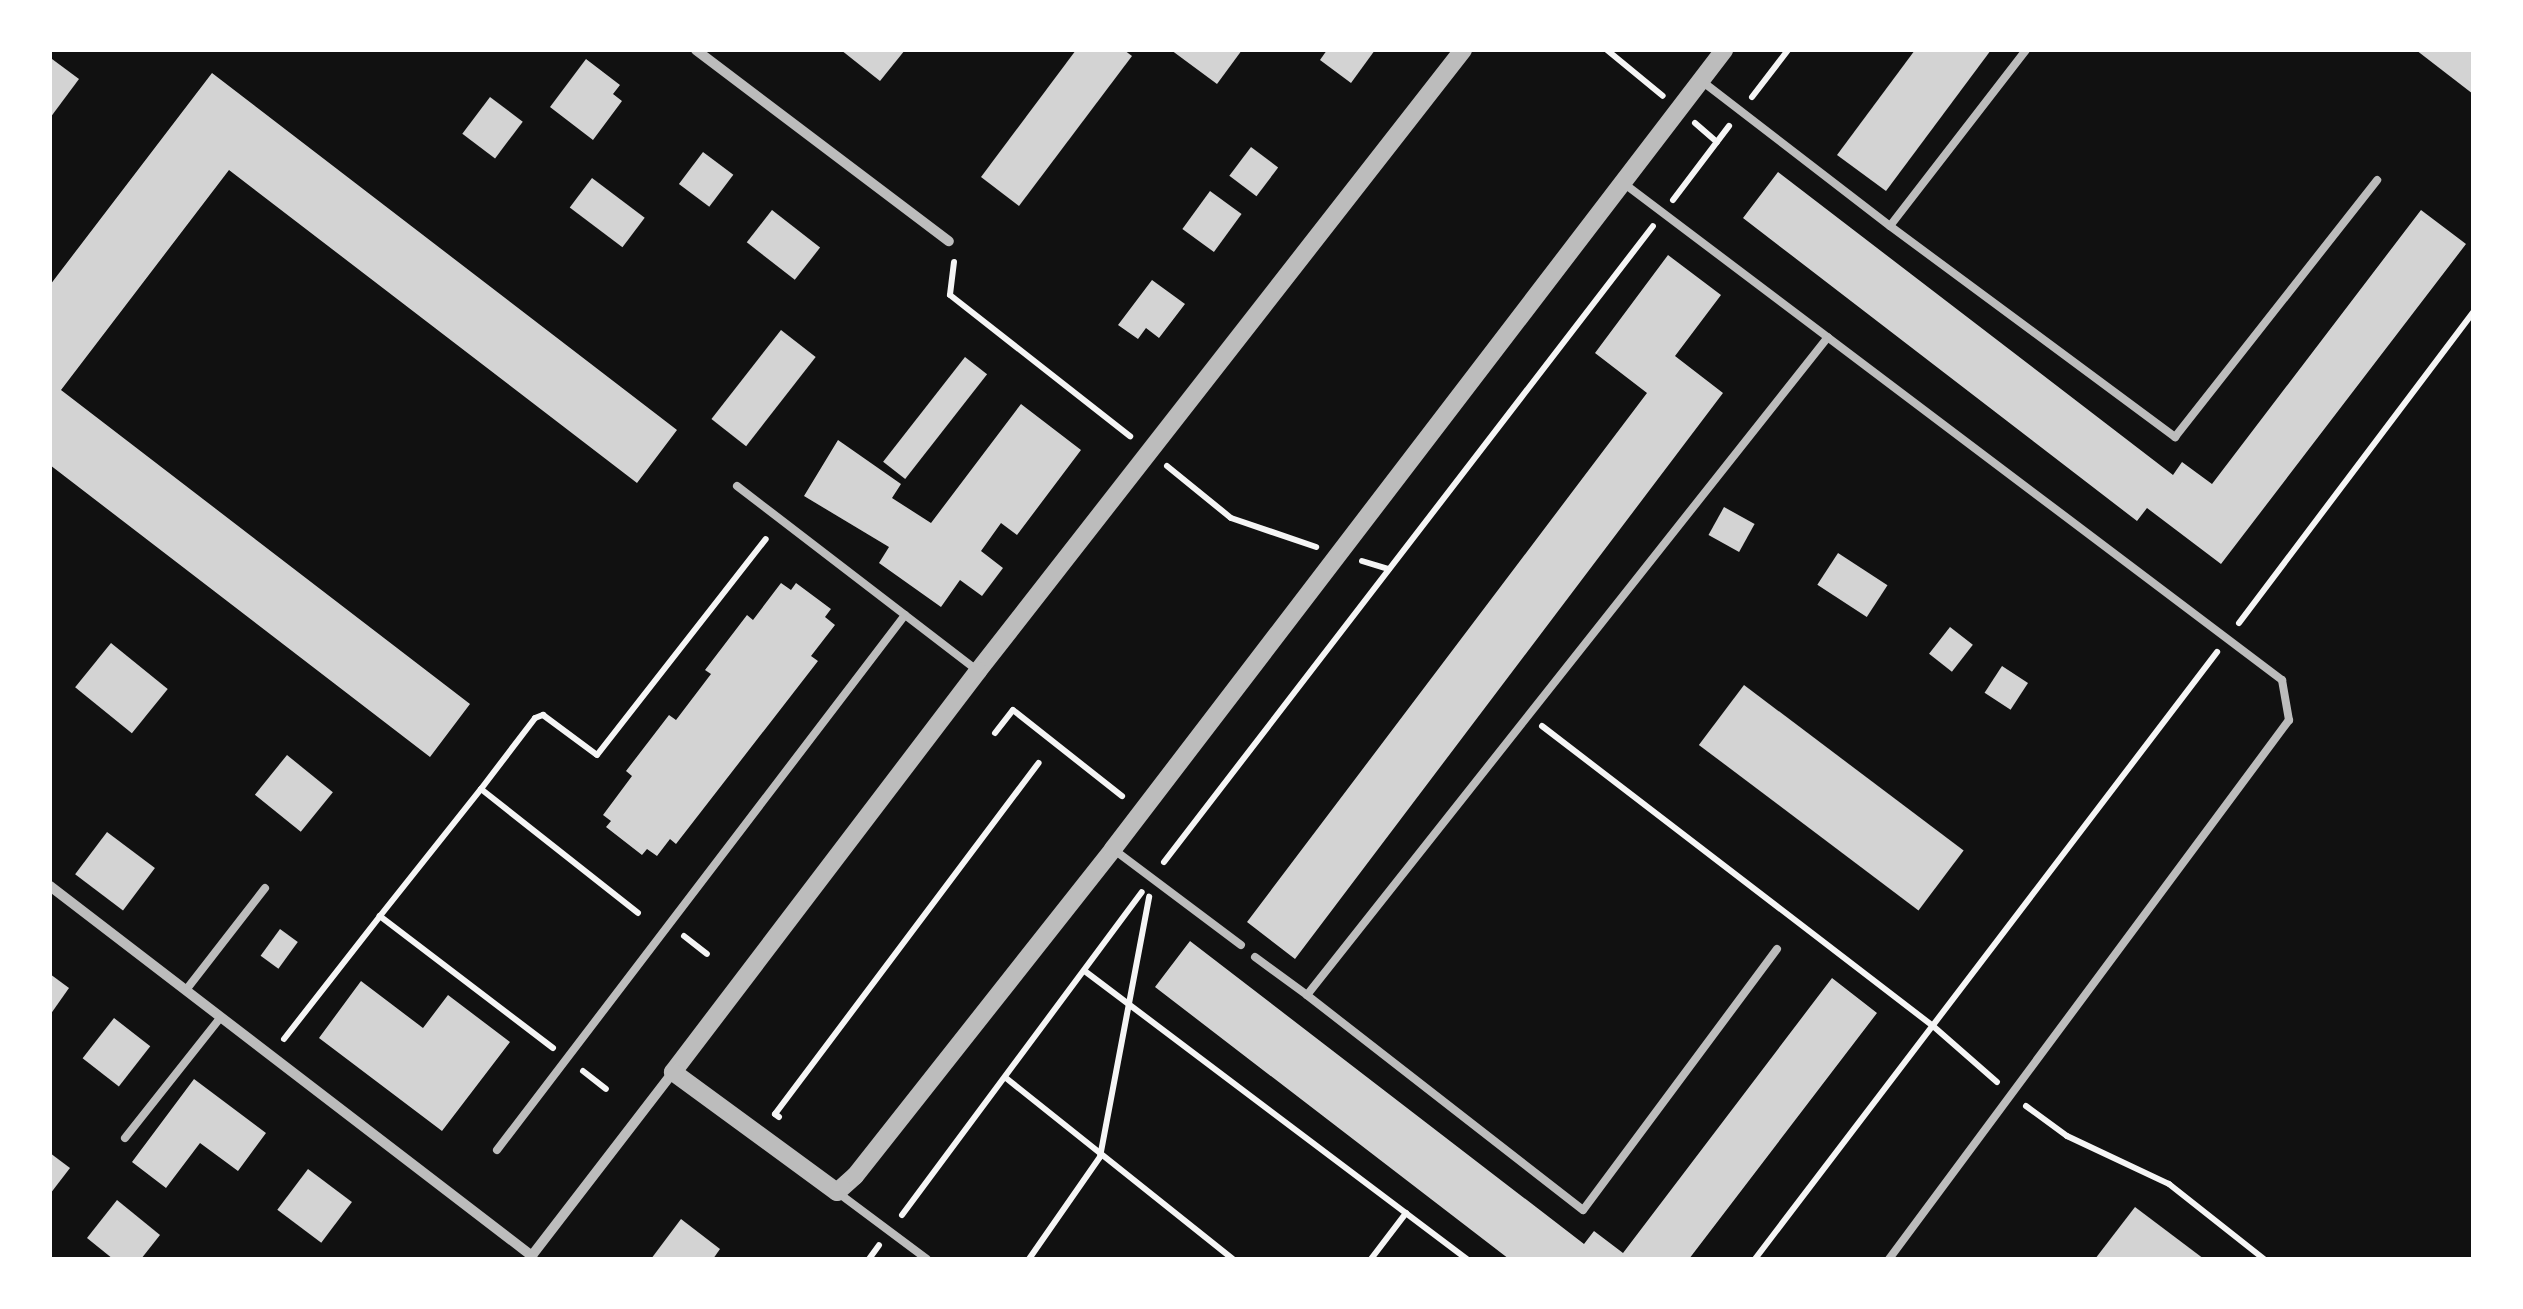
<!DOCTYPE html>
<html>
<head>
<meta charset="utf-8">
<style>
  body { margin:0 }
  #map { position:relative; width:2523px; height:1309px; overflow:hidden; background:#111; font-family:"Fira Sans",sans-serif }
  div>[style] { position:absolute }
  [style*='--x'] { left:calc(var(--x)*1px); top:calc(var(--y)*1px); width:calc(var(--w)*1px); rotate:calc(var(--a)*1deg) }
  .building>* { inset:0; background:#d3d3d3; transform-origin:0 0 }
  .path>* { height:6px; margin:-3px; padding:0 3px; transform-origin:3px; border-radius:3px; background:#f5f5f5 }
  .service>* { height:8px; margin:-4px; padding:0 4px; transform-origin:4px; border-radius:4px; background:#bcbcbc }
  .minor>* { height:10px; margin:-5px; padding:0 5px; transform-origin:5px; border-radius:5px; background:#bcbcbc }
  .tertiary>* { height:18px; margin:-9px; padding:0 9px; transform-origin:9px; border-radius:9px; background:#bcbcbc }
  span { translate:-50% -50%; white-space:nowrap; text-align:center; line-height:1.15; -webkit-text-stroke:8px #fff; paint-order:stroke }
  .frame { position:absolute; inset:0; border:52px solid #fff; pointer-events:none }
</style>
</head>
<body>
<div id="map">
  <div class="building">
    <div style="clip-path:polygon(841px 50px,905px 50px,880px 81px)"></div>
    <div style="clip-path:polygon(1076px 50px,1124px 50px,1132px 56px,1019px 206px,981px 177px)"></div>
    <div style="clip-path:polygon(1171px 50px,1242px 50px,1217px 84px)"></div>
    <div style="clip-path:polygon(1327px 50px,1375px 50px,1351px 83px,1320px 60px)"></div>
    <div style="clip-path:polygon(1915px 50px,1991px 50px,1886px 191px,1837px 155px)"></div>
    <div style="clip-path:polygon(2416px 50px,2473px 50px,2473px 94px)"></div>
    <div style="clip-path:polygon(52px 59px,79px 79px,50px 118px,50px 61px)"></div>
    <div style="clip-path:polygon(586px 59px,620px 85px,613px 94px,622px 101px,593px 140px,550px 107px)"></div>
    <div style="clip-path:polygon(212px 73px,677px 430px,637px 483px,229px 170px,61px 390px,470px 704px,430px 757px,50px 465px,50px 285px)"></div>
    <div style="left:490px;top:97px;width:41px;height:46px;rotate:37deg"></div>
    <div style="left:1251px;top:147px;width:34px;height:36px;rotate:37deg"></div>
    <div style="left:703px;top:152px;width:38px;height:40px;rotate:37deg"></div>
    <div style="clip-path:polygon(1778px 172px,2173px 475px,2182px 462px,2212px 484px,2421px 210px,2466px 244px,2221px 564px,2147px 508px,2137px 521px,1743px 218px)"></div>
    <div style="left:592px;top:178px;width:66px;height:37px;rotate:37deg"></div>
    <div style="left:1210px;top:191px;width:39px;height:47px;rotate:36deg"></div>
    <div style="left:772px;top:210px;width:61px;height:41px;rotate:38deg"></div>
    <div style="clip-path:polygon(1668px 255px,1721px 295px,1675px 356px,1723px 393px,1295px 959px,1247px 922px,1647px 393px,1595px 353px)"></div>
    <div style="clip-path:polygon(1152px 280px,1185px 304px,1159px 338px,1146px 328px,1138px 339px,1118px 325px)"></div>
    <div style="left:781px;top:330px;width:44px;height:113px;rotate:38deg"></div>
    <div style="left:965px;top:357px;width:28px;height:133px;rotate:38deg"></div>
    <div style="clip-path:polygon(1021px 404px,1081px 450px,1017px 535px,1001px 523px,981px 551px,1003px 568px,982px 596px,960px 580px,941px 607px,879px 563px,889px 547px,804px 496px,838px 440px,901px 484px,892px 498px,931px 523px)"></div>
    <div style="left:1724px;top:507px;width:35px;height:32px;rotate:29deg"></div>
    <div style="left:1838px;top:553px;width:59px;height:38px;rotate:33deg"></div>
    <div style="clip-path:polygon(781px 583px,791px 590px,796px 583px,831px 609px,825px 617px,835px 625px,811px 656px,818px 661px,676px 844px,670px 839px,657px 856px,647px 849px,642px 855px,606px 827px,611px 821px,603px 815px,632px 776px,626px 771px,669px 715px,676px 720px,711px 674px,705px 670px,747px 615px,753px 620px)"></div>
    <div style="left:1950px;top:627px;width:29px;height:34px;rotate:38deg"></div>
    <div style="left:111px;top:643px;width:73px;height:57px;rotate:39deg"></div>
    <div style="left:2002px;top:666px;width:31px;height:32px;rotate:33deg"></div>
    <div style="left:1744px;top:685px;width:275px;height:75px;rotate:37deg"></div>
    <div style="left:287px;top:755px;width:59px;height:51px;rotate:39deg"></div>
    <div style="left:107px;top:832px;width:60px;height:53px;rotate:37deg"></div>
    <div style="left:280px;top:929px;width:22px;height:33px;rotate:36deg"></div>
    <div style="clip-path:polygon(1190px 941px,1584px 1244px,1594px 1231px,1623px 1253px,1832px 978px,1877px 1013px,1689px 1259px,1509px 1259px,1155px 987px)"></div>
    <div style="clip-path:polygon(50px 974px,69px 988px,50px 1015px)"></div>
    <div style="clip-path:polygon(361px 981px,423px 1028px,448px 995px,510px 1042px,442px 1131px,319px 1038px)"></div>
    <div style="left:114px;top:1018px;width:46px;height:51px;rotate:38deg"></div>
    <div style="clip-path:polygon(194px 1079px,266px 1133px,238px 1171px,200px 1143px,166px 1188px,132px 1162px)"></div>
    <div style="clip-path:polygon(50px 1153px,70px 1168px,50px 1194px)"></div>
    <div style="left:308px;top:1169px;width:55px;height:51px;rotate:37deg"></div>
    <div style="clip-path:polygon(117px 1200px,160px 1235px,141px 1259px,113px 1259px,87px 1238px)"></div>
    <div style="clip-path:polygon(2135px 1207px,2204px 1259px,2095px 1259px)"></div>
    <div style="clip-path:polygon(681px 1219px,720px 1249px,713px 1259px,651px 1259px)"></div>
  </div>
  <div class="path">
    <div style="--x:1607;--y:50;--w:72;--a:39.4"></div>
    <div style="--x:1752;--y:97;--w:59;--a:-52.5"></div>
    <div style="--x:1695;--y:123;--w:29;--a:41"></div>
    <div style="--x:1673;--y:200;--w:93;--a:-52.9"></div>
    <div style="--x:954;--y:262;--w:33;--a:97"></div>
    <div style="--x:950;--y:295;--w:229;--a:38.1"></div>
    <div style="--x:1167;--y:466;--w:82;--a:39.1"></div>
    <div style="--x:1231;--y:518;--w:90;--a:18.8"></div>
    <div style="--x:1362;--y:561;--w:28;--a:17"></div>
    <div style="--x:2239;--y:623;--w:389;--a:-53"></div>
    <div style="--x:1542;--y:726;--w:493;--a:37.5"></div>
    <div style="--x:1933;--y:1026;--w:85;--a:41.2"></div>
    <div style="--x:995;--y:733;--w:29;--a:-52"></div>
    <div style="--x:1013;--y:710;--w:139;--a:38.3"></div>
    <div style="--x:481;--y:789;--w:89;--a:-52.7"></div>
    <div style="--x:535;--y:718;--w:9;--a:-21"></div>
    <div style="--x:543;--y:715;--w:67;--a:36.5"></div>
    <div style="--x:597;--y:755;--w:274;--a:-52"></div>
    <div style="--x:1164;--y:862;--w:802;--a:-52.44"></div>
    <div style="--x:684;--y:936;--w:29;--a:38"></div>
    <div style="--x:1086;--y:972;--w:477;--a:37"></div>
    <div style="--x:284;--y:1039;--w:156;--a:-52"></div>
    <div style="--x:553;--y:1048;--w:218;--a:-142.7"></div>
    <div style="--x:380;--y:916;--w:162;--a:-51.5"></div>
    <div style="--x:481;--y:789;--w:200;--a:38.3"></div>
    <div style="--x:583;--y:1071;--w:29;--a:38"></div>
    <div style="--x:1006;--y:1078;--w:290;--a:38.6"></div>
    <div style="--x:2026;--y:1106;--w:51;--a:36.2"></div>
    <div style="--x:2067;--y:1136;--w:113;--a:25.2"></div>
    <div style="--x:2169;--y:1184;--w:121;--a:38.3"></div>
    <div style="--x:779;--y:1117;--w:5;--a:-143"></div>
    <div style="--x:775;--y:1114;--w:439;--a:-53.1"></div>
    <div style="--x:902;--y:1215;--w:402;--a:-53.4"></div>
    <div style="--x:869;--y:1259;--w:17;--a:-54"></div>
    <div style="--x:1029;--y:1259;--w:124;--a:-55.2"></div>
    <div style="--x:1100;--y:1157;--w:265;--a:-79.3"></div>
    <div style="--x:1371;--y:1259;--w:58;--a:-52.7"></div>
    <div style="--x:1755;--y:1259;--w:763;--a:-52.72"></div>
  </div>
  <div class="service">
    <div style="--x:2026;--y:50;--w:222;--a:127.7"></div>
    <div style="--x:1890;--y:226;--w:355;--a:36.5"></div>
    <div style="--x:2175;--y:437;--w:327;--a:-51.8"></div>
    <div style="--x:1703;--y:82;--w:236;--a:37.6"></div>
    <div style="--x:1622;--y:182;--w:827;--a:37.04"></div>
    <div style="--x:2282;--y:680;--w:41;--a:80.1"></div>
    <div style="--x:2289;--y:720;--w:671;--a:126.58"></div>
    <div style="--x:737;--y:486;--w:304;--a:37.5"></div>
    <div style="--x:1113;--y:849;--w:160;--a:36.9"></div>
    <div style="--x:1777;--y:949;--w:325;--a:126.6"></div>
    <div style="--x:1583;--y:1210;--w:350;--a:-142.1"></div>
    <div style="--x:1307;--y:995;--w:839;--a:-51.63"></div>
    <div style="--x:1255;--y:957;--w:64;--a:36.2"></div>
    <div style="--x:186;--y:990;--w:129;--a:-52.2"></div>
    <div style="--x:125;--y:1138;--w:154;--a:-51.6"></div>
    <div style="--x:497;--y:1150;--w:673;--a:-52.67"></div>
    <div style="--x:837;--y:1192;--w:112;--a:36.7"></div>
  </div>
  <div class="minor">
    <div style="--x:696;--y:50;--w:317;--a:37.1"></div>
    <div style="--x:50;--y:886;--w:608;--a:37.51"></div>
    <div style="--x:530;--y:1258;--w:235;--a:-52.4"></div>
  </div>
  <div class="tertiary">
    <div style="--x:1463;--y:50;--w:788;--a:127.99"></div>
    <div style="--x:978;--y:671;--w:504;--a:127.26"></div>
    <div style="--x:673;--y:1072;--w:203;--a:36.2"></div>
    <div style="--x:837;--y:1192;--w:24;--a:-42"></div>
    <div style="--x:855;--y:1176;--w:417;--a:-51.7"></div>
    <div style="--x:1113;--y:849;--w:1006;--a:-52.59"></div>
  </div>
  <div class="frame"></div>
</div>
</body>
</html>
